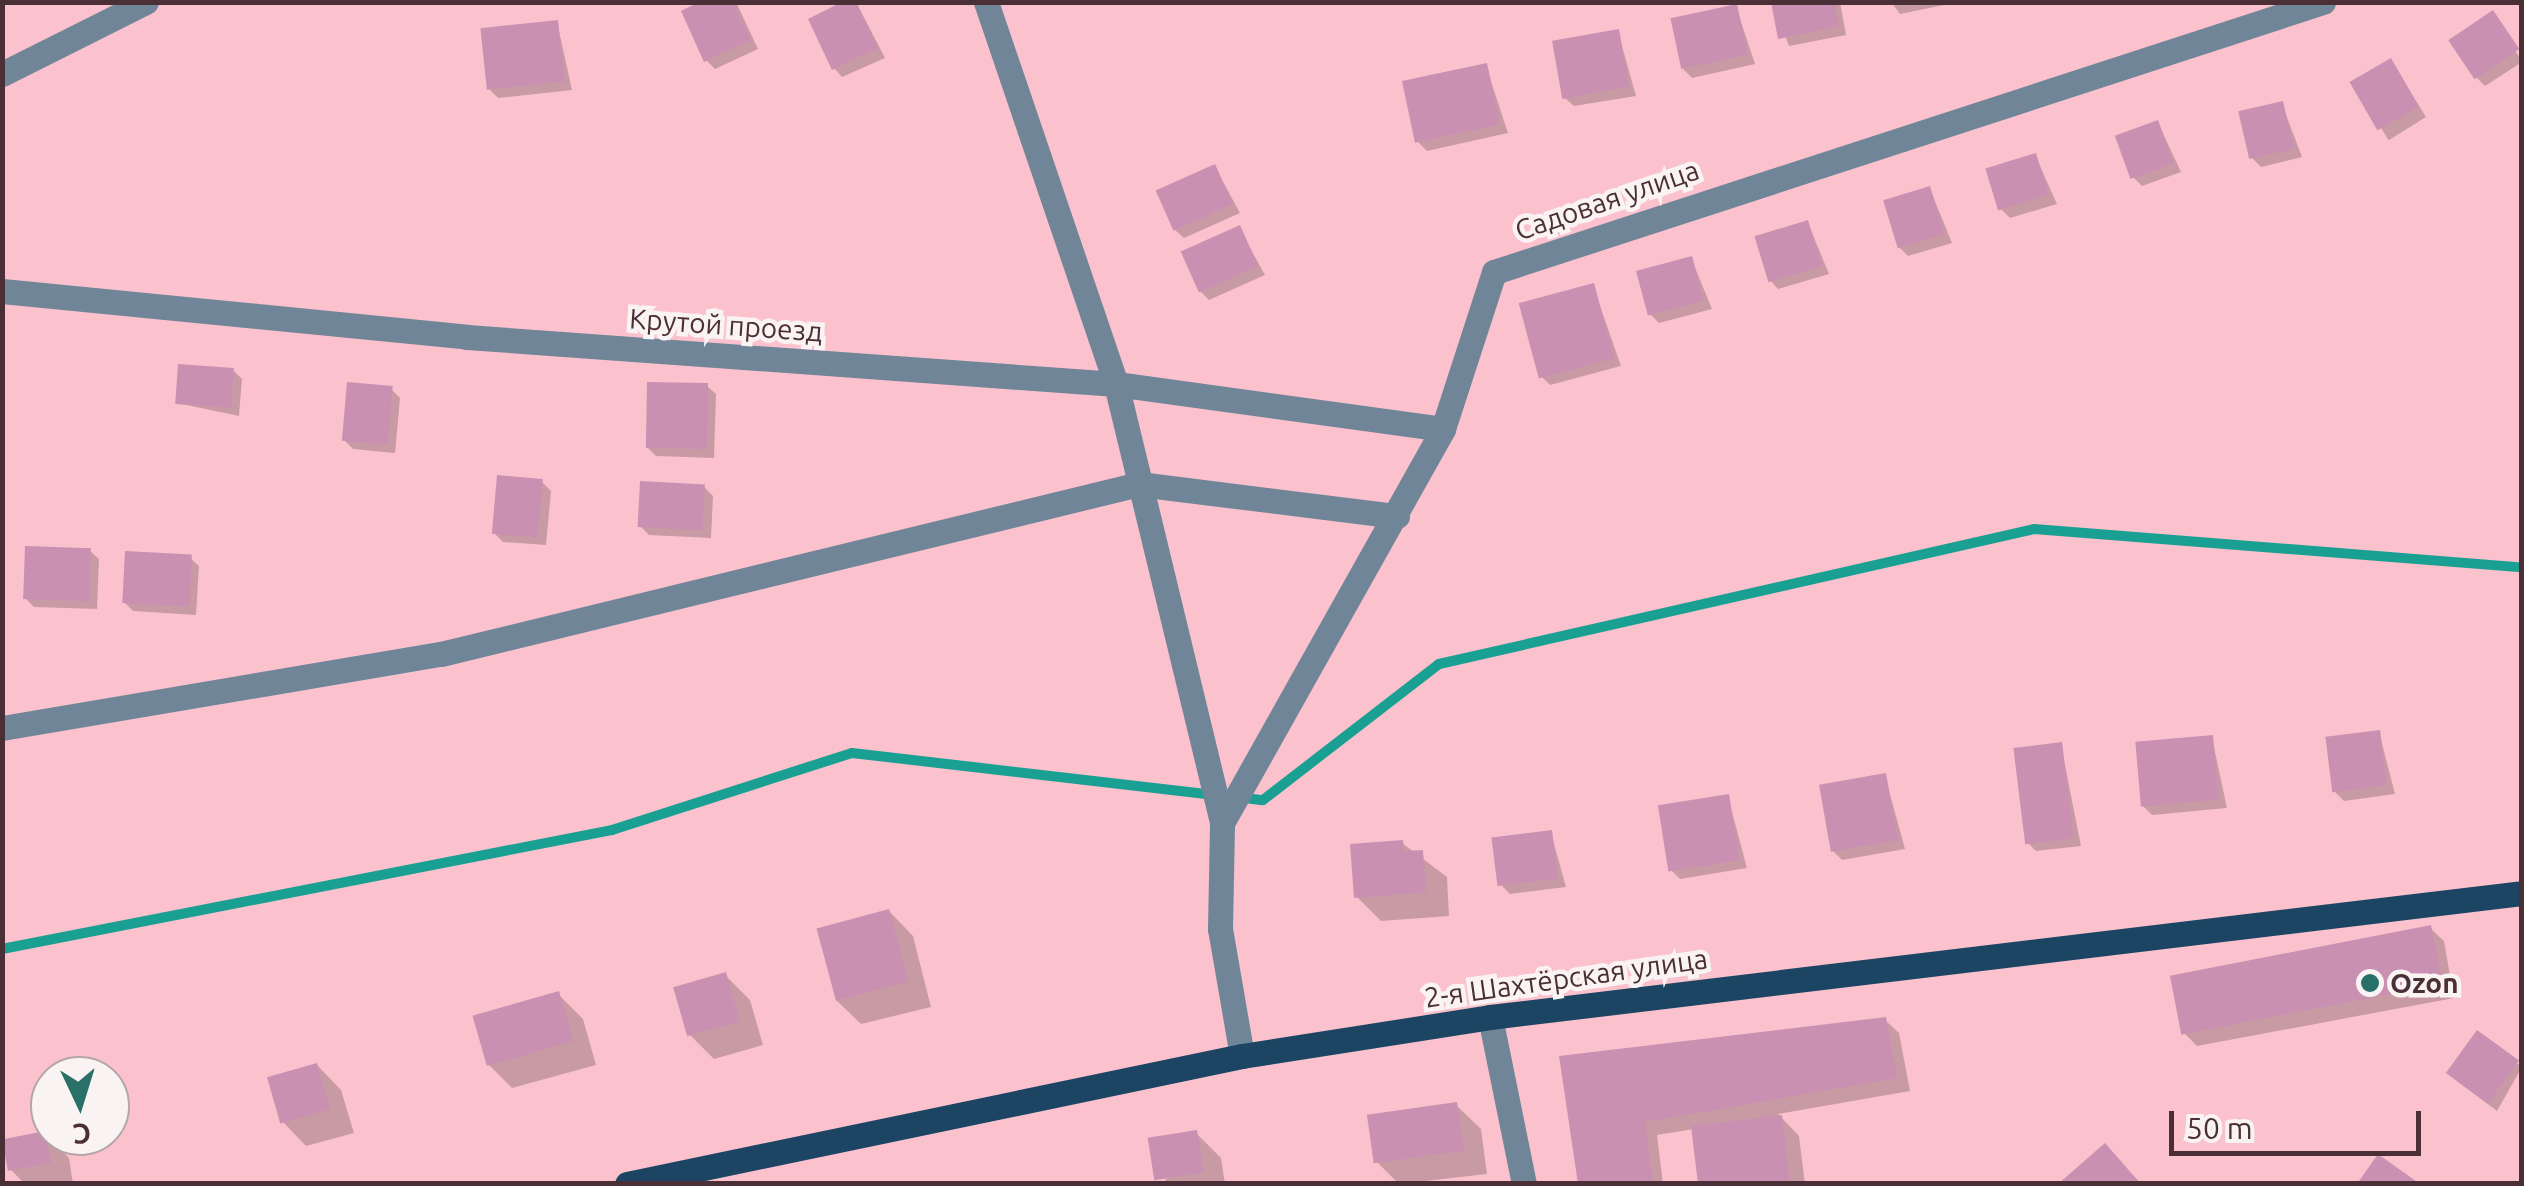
<!DOCTYPE html>
<html>
<head>
<meta charset="utf-8">
<style>
  body { margin:0 }
  #map { position:relative; width:2524px; height:1186px; overflow:hidden; background:#fbc2ce; font-family:Ubuntu,sans-serif }
  div>[style] { position:absolute }
  [style*='--x'] { left:calc(var(--x)*1px); top:calc(var(--y)*1px); width:calc(var(--w)*1px); rotate:calc(var(--a)*1deg) }
  .shadow>* { inset:0; background:#0003; transform-origin:0 0 }
  .stream>* { height:10px; margin:-5px; padding:0 5px; transform-origin:5px; border-radius:5px; background:#19a093 }
  .building>* { inset:0; background:#ca90b1; transform-origin:0 0 }
  .minor>* { height:25px; margin:-12.5px; padding:0 12.5px; transform-origin:12.5px; border-radius:12.5px; background:#708698 }
  .major>* { height:25px; margin:-12.5px; padding:0 12.5px; transform-origin:12.5px; border-radius:12.5px; background:#1c4564 }
  .dots>* { width:28px; height:28px; translate:-50% -50%; box-sizing:border-box; border:5px solid #faf3f4; border-radius:50% }
  span { translate:-50% -50%; white-space:nowrap; text-align:center; line-height:1.15; -webkit-text-stroke:9px #faf3f4; paint-order:stroke }
  .street-label { font-size:28px; color:#4b2f36 }
  .poi-label { font-size:28px; color:#4b2f36; font-weight:700 }
  .left { translate:0 -50%; text-align:left }
  .frame { position:absolute; inset:0; border:5px solid #4b2f36; pointer-events:none }
  .north { position:absolute; left:30px; top:1056px; width:100px; height:100px; box-sizing:border-box; background:#faf3f4; border:2px solid #b4a5a8; border-radius:50%; rotate:176deg; font-size:28px; font-weight:700; line-height:40px; text-align:center; color:#4b2f36 }
  .north::after { content:''; display:block; margin:auto; width:35px; height:45px; background:#287068; clip-path:polygon(50% 0,100% 100%,50% 72%,0 100%) }
  .scale { position:absolute; left:2169px; top:1111px; width:252px; height:45px; box-sizing:border-box; border:5px solid #4b2f36; border-top:0; padding-left:12px; font-size:30px; line-height:35px; white-space:nowrap; color:#4b2f36; -webkit-text-stroke:8px #faf3f4; paint-order:stroke }
</style>
</head>
<body>
<div id="map">
  <div class="shadow">
    <div style="clip-path:polygon(704px 2px,736px 2px,758px 49px,715px 69px,706px 60px)"></div>
    <div style="clip-path:polygon(856px 2px,885px 58px,842px 77px,834px 68px)"></div>
    <div style="clip-path:polygon(1773px 2px,1840px 2px,1846px 35px,1789px 46px)"></div>
    <div style="clip-path:polygon(1891px 2px,1954px 2px,1954px 3px,1900px 14px)"></div>
    <div style="clip-path:polygon(1736px 7px,1755px 64px,1692px 78px,1683px 69px)"></div>
    <div style="clip-path:polygon(2493px 13px,2522px 62px,2485px 86px,2476px 77px)"></div>
    <div style="clip-path:polygon(557px 22px,572px 90px,498px 98px,489px 89px)"></div>
    <div style="clip-path:polygon(1618px 32px,1636px 96px,1574px 106px,1565px 98px)"></div>
    <div style="left:2391px;top:61px;width:66px;height:44px;rotate:58deg"></div>
    <div style="clip-path:polygon(1486px 66px,1508px 133px,1427px 151px,1418px 142px)"></div>
    <div style="clip-path:polygon(2282px 104px,2302px 157px,2261px 167px,2252px 158px)"></div>
    <div style="clip-path:polygon(2158px 123px,2181px 172px,2142px 186px,2133px 177px)"></div>
    <div style="clip-path:polygon(2035px 155px,2057px 204px,2010px 218px,2001px 209px)"></div>
    <div style="clip-path:polygon(1215px 167px,1240px 213px,1184px 238px,1175px 230px)"></div>
    <div style="clip-path:polygon(1930px 189px,1952px 243px,1908px 256px,1899px 247px)"></div>
    <div style="clip-path:polygon(1808px 223px,1829px 274px,1778px 289px,1770px 280px)"></div>
    <div style="clip-path:polygon(1239px 228px,1265px 275px,1209px 300px,1200px 291px)"></div>
    <div style="clip-path:polygon(1691px 258px,1712px 309px,1659px 323px,1650px 314px)"></div>
    <div style="clip-path:polygon(1593px 286px,1621px 366px,1550px 385px,1541px 376px)"></div>
    <div style="clip-path:polygon(233px 370px,242px 379px,239px 416px,177px 403px)"></div>
    <div style="clip-path:polygon(707px 386px,716px 394px,714px 458px,656px 456px,647px 447px)"></div>
    <div style="clip-path:polygon(391px 389px,400px 398px,395px 453px,353px 449px,344px 440px)"></div>
    <div style="clip-path:polygon(542px 482px,551px 491px,546px 545px,503px 542px,494px 533px)"></div>
    <div style="clip-path:polygon(704px 487px,713px 496px,711px 538px,649px 535px,640px 526px)"></div>
    <div style="clip-path:polygon(90px 551px,99px 559px,97px 609px,34px 607px,25px 598px)"></div>
    <div style="clip-path:polygon(190px 558px,199px 566px,196px 615px,133px 611px,124px 602px)"></div>
    <div style="clip-path:polygon(2379px 732px,2395px 794px,2344px 801px,2335px 792px)"></div>
    <div style="clip-path:polygon(2212px 738px,2227px 808px,2152px 815px,2143px 806px)"></div>
    <div style="clip-path:polygon(2061px 745px,2081px 846px,2036px 851px,2027px 842px)"></div>
    <div style="clip-path:polygon(1885px 776px,1905px 849px,1842px 860px,1833px 851px)"></div>
    <div style="clip-path:polygon(1728px 797px,1747px 868px,1680px 879px,1671px 870px)"></div>
    <div style="clip-path:polygon(1551px 833px,1566px 887px,1510px 894px,1501px 885px)"></div>
    <div style="clip-path:polygon(1402px 843px,1447px 877px,1449px 916px,1381px 921px,1356px 896px)"></div>
    <div style="clip-path:polygon(889px 911px,913px 936px,931px 1007px,861px 1024px,836px 1000px)"></div>
    <div style="clip-path:polygon(2430px 928px,2444px 941px,2454px 998px,2197px 1046px,2183px 1032px)"></div>
    <div style="clip-path:polygon(725px 975px,750px 1000px,763px 1045px,714px 1059px,689px 1034px)"></div>
    <div style="clip-path:polygon(558px 994px,583px 1019px,596px 1065px,512px 1088px,487px 1063px)"></div>
    <div style="clip-path:polygon(1885px 1020px,1899px 1033px,1910px 1091px,1778px 1114px,1799px 1136px,1805px 1184px,1700px 1184px,1694px 1129px,1657px 1135px,1663px 1184px,1580px 1184px,1562px 1058px)"></div>
    <div style="clip-path:polygon(2478px 1034px,2522px 1067px,2497px 1111px,2458px 1082px)"></div>
    <div style="clip-path:polygon(317px 1065px,341px 1090px,354px 1133px,306px 1146px,282px 1121px)"></div>
    <div style="clip-path:polygon(1456px 1105px,1481px 1129px,1487px 1174px,1399px 1184px,1377px 1162px)"></div>
    <div style="clip-path:polygon(44px 1133px,69px 1158px,73px 1184px,25px 1184px,10px 1169px)"></div>
    <div style="clip-path:polygon(1196px 1133px,1221px 1158px,1225px 1184px,1163px 1184px)"></div>
  </div>
  <div class="stream">
    <div style="--x:1237;--y:797;--w:26;--a:7"></div>
    <div style="--x:1263;--y:800;--w:222;--a:-37.7"></div>
    <div style="--x:1439;--y:664;--w:610;--a:-12.78"></div>
    <div style="--x:2034;--y:529;--w:489;--a:4.5"></div>
    <div style="--x:2;--y:949;--w:621;--a:-11.04"></div>
    <div style="--x:612;--y:830;--w:252;--a:-17.8"></div>
    <div style="--x:852;--y:753;--w:365;--a:6.6"></div>
  </div>
  <div class="building">
    <div style="clip-path:polygon(699px 2px,733px 2px,751px 40px,704px 62px,681px 11px)"></div>
    <div style="clip-path:polygon(842px 2px,856px 2px,878px 48px,832px 70px,808px 19px)"></div>
    <div style="clip-path:polygon(1771px 2px,1834px 2px,1839px 26px,1778px 39px)"></div>
    <div style="left:1737px;top:4px;width:52px;height:68px;rotate:78deg"></div>
    <div style="left:2493px;top:10px;width:47px;height:54px;rotate:56deg"></div>
    <div style="left:558px;top:20px;width:62px;height:78px;rotate:84deg"></div>
    <div style="left:1619px;top:29px;width:59px;height:68px;rotate:80deg"></div>
    <div style="left:2391px;top:58px;width:56px;height:48px;rotate:60deg"></div>
    <div style="left:1487px;top:63px;width:63px;height:87px;rotate:78deg"></div>
    <div style="left:2283px;top:101px;width:49px;height:46px;rotate:77deg"></div>
    <div style="left:2158px;top:120px;width:46px;height:46px;rotate:70deg"></div>
    <div style="left:2036px;top:153px;width:44px;height:53px;rotate:73deg"></div>
    <div style="left:1215px;top:164px;width:44px;height:65px;rotate:66deg"></div>
    <div style="left:1930px;top:186px;width:50px;height:49px;rotate:73deg"></div>
    <div style="left:1808px;top:220px;width:48px;height:56px;rotate:73deg"></div>
    <div style="left:1240px;top:225px;width:45px;height:65px;rotate:66deg"></div>
    <div style="left:1692px;top:256px;width:46px;height:58px;rotate:75deg"></div>
    <div style="left:1594px;top:283px;width:78px;height:78px;rotate:75deg"></div>
    <div style="left:178px;top:364px;width:56px;height:40px;rotate:4deg"></div>
    <div style="left:347px;top:382px;width:46px;height:59px;rotate:5deg"></div>
    <div style="left:647px;top:382px;width:61px;height:66px;rotate:1deg"></div>
    <div style="left:497px;top:475px;width:46px;height:59px;rotate:5deg"></div>
    <div style="left:640px;top:481px;width:65px;height:46px;rotate:3deg"></div>
    <div style="left:25px;top:546px;width:66px;height:53px;rotate:2deg"></div>
    <div style="left:125px;top:551px;width:67px;height:52px;rotate:3deg"></div>
    <div style="left:2380px;top:730px;width:56px;height:55px;rotate:83deg"></div>
    <div style="left:2213px;top:735px;width:65px;height:78px;rotate:85deg"></div>
    <div style="left:2062px;top:742px;width:97px;height:49px;rotate:83deg"></div>
    <div style="left:1886px;top:773px;width:68px;height:68px;rotate:80deg"></div>
    <div style="left:1729px;top:794px;width:67px;height:72px;rotate:81deg"></div>
    <div style="left:1552px;top:830px;width:49px;height:61px;rotate:83deg"></div>
    <div style="clip-path:polygon(1403px 840px,1404px 851px,1423px 850px,1426px 892px,1354px 898px,1350px 844px)"></div>
    <div style="left:889px;top:909px;width:75px;height:75px;rotate:75deg"></div>
    <div style="left:2431px;top:925px;width:60px;height:266px;rotate:79deg"></div>
    <div style="left:726px;top:972px;width:51px;height:55px;rotate:74deg"></div>
    <div style="left:559px;top:991px;width:52px;height:90px;rotate:74deg"></div>
    <div style="clip-path:polygon(1886px 1017px,1897px 1078px,1645px 1122px,1653px 1184px,1578px 1184px,1559px 1056px)"></div>
    <div style="left:2477px;top:1030px;width:52px;height:53px;rotate:36deg"></div>
    <div style="left:317px;top:1063px;width:48px;height:52px;rotate:74deg"></div>
    <div style="left:1457px;top:1102px;width:49px;height:91px;rotate:82deg"></div>
    <div style="clip-path:polygon(1782px 1115px,1790px 1184px,1698px 1184px,1691px 1126px)"></div>
    <div style="left:1197px;top:1130px;width:43px;height:50px;rotate:81deg"></div>
    <div style="left:45px;top:1131px;width:32px;height:44px;rotate:79deg"></div>
    <div style="clip-path:polygon(2105px 1143px,2141px 1184px,2058px 1184px)"></div>
    <div style="clip-path:polygon(2378px 1154px,2420px 1184px,2357px 1184px)"></div>
  </div>
  <div class="minor">
    <div style="--x:986;--y:2;--w:404;--a:71.2"></div>
    <div style="--x:1116;--y:384;--w:452;--a:76.4"></div>
    <div style="--x:2;--y:74;--w:161;--a:-26.6"></div>
    <div style="--x:2;--y:291;--w:467;--a:5.6"></div>
    <div style="--x:467;--y:337;--w:651;--a:4.14"></div>
    <div style="--x:1116;--y:384;--w:330;--a:7.8"></div>
    <div style="--x:2;--y:728;--w:445;--a:-9.6"></div>
    <div style="--x:441;--y:654;--w:718;--a:-13.69"></div>
    <div style="--x:1139;--y:484;--w:260;--a:7.1"></div>
    <div style="--x:1490;--y:1017;--w:170;--a:78.5"></div>
    <div style="--x:1242;--y:1056;--w:129;--a:-99.8"></div>
    <div style="--x:1220;--y:929;--w:106;--a:-88.9"></div>
    <div style="--x:1222;--y:823;--w:452;--a:-60.7"></div>
    <div style="--x:1443;--y:429;--w:165;--a:-72"></div>
    <div style="--x:1494;--y:272;--w:872;--a:-18.04"></div>
  </div>
  <div class="major">
    <div style="--x:627;--y:1184;--w:628;--a:-11.76"></div>
    <div style="--x:1242;--y:1056;--w:251;--a:-8.9"></div>
    <div style="--x:1490;--y:1017;--w:1039;--a:-6.85"></div>
  </div>
  <div class="dots">
    <div style="left:2370px;top:983px;background:#287068"></div>
  </div>
  <div class="street-label">
    <span style="left:1607px;top:200px;rotate:-19deg">Садовая улица</span>
    <span style="left:726px;top:325px;rotate:4deg">Крутой проезд</span>
    <span style="left:1566px;top:978px;rotate:-8deg">2-я Шахтёрская улица</span>
  </div>
  <div class="poi-label">
    <span class="left" style="left:2390px;top:983px">Ozon</span>
  </div>
  <div class="frame"></div>
  <div class="north">С</div>
  <div class="scale">50 m</div>
</div>
</body>
</html>
